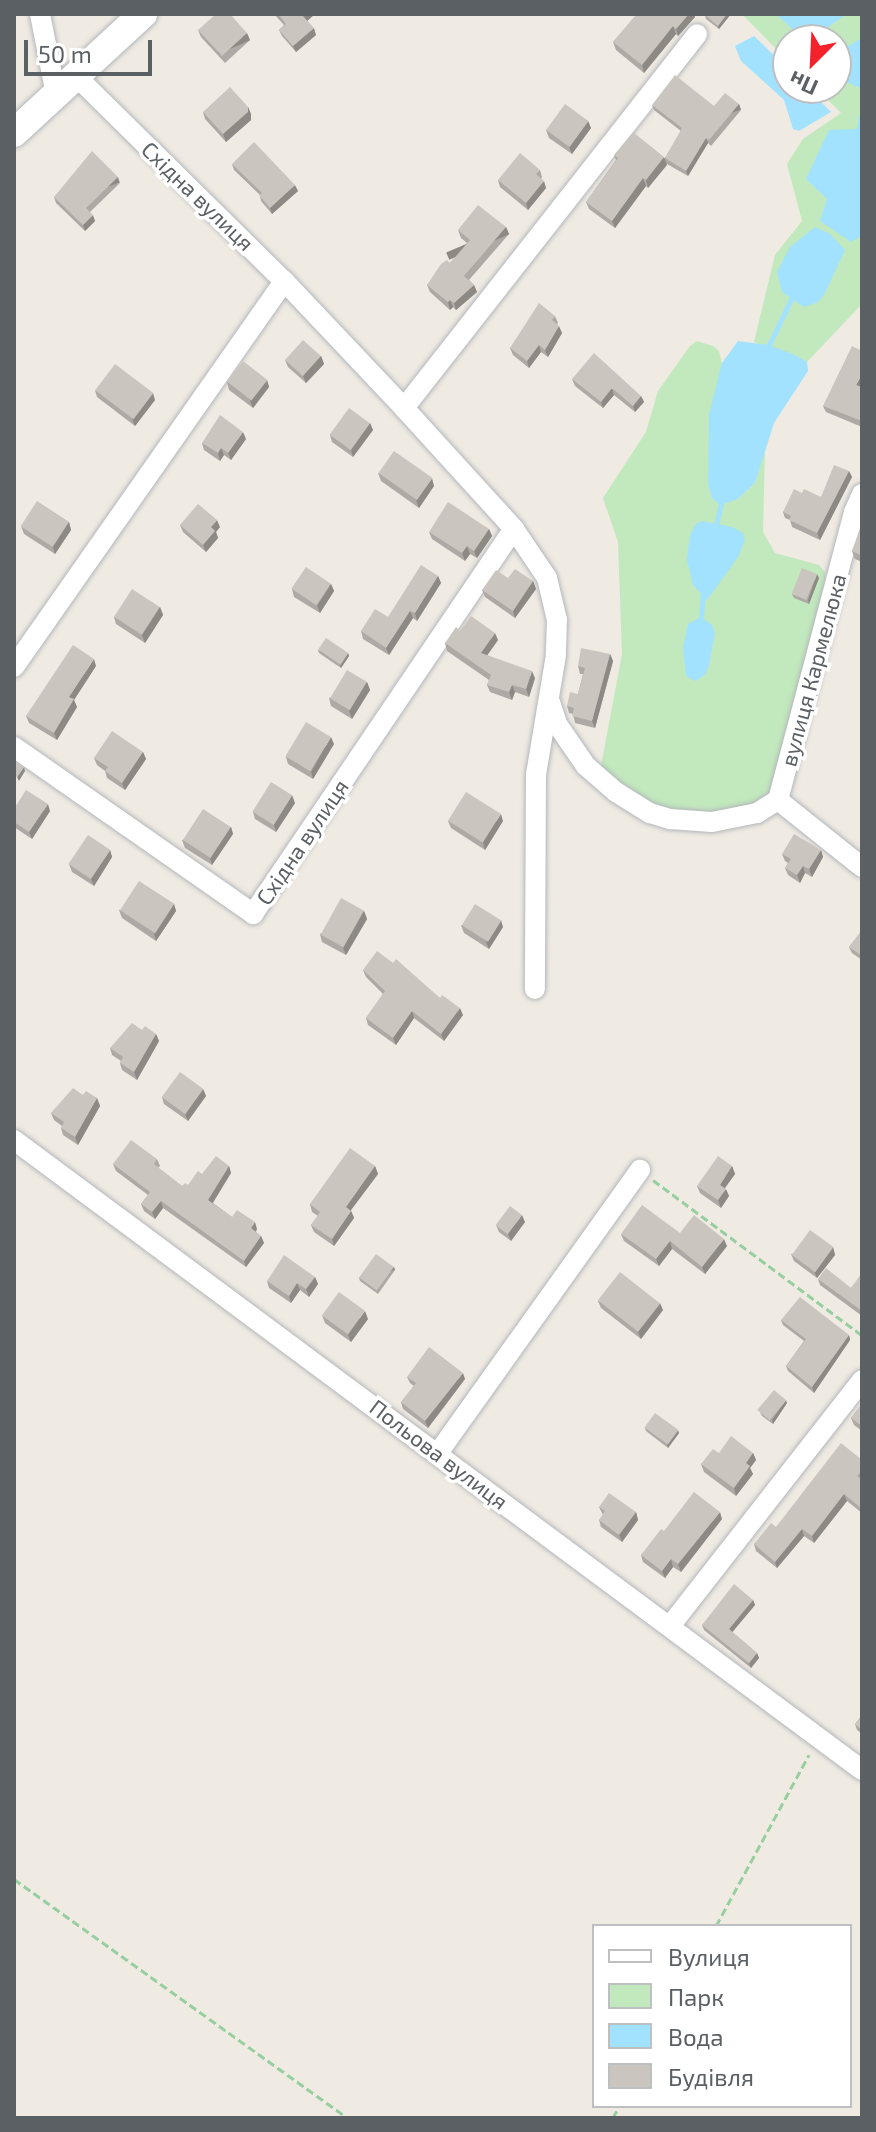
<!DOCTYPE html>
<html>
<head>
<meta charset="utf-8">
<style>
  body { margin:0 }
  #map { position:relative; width:876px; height:2132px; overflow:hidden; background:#efeae2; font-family:"Exo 2",sans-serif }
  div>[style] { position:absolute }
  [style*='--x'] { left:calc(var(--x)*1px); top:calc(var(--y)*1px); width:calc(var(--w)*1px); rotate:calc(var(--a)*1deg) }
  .green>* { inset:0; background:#c2e8bd }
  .water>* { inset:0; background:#a2e2ff }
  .stream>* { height:5px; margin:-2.5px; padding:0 2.5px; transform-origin:2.5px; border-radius:2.5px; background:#a2e2ff }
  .path>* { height:3px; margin-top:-1.5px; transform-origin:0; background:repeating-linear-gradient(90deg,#98cfa0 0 8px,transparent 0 12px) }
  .roads { filter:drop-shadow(0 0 2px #b3b7bb) drop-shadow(0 0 2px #b3b7bb) }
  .street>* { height:20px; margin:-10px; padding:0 10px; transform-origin:10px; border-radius:10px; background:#fff }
  .secondary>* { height:28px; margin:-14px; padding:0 14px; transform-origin:14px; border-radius:14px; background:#fff }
  .wall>* { inset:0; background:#aea9a4 }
  .shaded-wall>* { inset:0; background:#8d8a86; transform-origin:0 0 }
  .building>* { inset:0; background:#cac5bf; transform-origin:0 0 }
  span { translate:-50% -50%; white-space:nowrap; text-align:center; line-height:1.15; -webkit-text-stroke:7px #fff; paint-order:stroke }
  .street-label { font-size:22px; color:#5b6064 }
  .frame { position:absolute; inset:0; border:16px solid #5b6064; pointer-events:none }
  .legend { position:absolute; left:592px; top:1924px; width:260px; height:184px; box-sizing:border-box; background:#fff; border:2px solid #bdbfc1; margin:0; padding:10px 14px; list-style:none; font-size:24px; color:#5b6064 }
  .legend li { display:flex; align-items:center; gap:16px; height:40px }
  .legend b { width:40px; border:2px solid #bdbfc1 }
  .north { position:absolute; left:772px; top:24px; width:80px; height:80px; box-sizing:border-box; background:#fff; border:2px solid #bdbfc1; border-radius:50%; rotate:204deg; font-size:22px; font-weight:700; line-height:32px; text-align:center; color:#5b6064 }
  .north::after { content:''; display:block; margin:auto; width:28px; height:36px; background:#f6212b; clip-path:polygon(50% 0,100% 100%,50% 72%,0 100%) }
  .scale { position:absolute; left:24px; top:40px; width:128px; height:36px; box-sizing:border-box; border:4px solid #5b6064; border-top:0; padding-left:10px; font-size:24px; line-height:28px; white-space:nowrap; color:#5b6064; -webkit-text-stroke:6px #fff; paint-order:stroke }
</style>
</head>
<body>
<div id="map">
  <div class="green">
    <div style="clip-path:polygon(742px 14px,862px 14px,862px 304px,807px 362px,754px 342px,775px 255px,802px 221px,787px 164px,803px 139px,841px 113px,816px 88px,836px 88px,836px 40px,788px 40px,788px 61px)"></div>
    <div style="clip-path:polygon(697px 341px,713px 346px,719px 351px,722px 363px,715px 479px,738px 499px,755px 483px,765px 448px,763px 532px,775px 553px,819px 565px,825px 572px,827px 616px,778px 800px,689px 822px,603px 782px,601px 766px,622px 654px,618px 542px,603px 498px,646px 432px,658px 391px,690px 346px)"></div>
  </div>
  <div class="water">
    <div style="clip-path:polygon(776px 14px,847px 14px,818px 34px,801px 37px)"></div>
    <div style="clip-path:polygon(754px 36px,788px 69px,788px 88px,807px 88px,831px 112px,799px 131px,793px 129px,784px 100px,741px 61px,735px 46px)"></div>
    <div style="clip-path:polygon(862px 38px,862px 89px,836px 77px,836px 53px)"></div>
    <div style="clip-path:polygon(858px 129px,862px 134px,862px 236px,851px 242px,820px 221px,827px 199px,806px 179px,829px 130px)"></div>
    <div style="clip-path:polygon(815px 227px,830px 234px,845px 250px,824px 295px,818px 302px,804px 307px,782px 292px,777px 272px,790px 247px)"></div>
    <div style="clip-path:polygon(738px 341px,768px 345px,793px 354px,807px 362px,808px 371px,774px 423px,755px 483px,738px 499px,720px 505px,712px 498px,708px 484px,709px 415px,722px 363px)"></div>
    <div style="clip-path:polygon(702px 521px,732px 527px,743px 533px,745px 540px,738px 557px,707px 600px,693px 585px,687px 560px,690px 535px,696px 524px)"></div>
    <div style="clip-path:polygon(701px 617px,712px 625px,715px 633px,709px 665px,705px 675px,695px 681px,686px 676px,683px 648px,688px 624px)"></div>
  </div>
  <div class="stream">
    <div style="--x:858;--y:133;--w:20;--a:-79"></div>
    <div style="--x:767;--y:349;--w:62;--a:-64.3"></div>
    <div style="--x:716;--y:525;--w:26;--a:-77"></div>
    <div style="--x:701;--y:620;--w:26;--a:-86"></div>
  </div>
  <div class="path">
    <div style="--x:653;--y:1180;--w:260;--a:36.6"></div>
    <div style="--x:14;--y:1879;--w:411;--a:35.6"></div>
    <div style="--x:716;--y:1926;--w:195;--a:-61.5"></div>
    <div style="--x:613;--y:2118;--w:13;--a:-63"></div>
  </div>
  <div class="roads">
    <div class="street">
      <div style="--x:40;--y:14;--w:83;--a:78.8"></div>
      <div style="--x:76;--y:76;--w:292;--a:44.6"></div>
      <div style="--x:284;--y:281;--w:175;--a:46.6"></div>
      <div style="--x:404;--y:408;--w:164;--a:47.7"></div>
      <div style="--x:514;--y:529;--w:59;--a:56"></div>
      <div style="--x:547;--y:578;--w:43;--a:76.6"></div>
      <div style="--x:557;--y:620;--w:35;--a:92"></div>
      <div style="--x:556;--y:655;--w:121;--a:99.5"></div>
      <div style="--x:536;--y:774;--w:215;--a:90.3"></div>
      <div style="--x:404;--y:408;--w:475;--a:-51.9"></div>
      <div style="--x:14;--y:667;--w:471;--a:-55"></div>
      <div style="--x:550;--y:702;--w:23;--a:72"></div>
      <div style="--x:557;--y:724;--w:51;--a:55.4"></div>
      <div style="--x:586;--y:766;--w:40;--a:41"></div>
      <div style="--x:616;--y:792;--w:40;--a:32"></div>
      <div style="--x:650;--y:813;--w:21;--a:17"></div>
      <div style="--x:670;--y:819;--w:42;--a:4.1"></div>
      <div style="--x:712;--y:822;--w:46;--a:-11.3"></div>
      <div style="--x:757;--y:813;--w:25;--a:-32"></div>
      <div style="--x:778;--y:800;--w:107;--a:38.6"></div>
      <div style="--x:14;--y:747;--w:292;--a:34.9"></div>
      <div style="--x:253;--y:914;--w:465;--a:-55.9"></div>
      <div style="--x:778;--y:800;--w:298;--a:-75.2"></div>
      <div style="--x:854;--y:512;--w:20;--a:-66"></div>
      <div style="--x:14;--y:1140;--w:1056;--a:36.61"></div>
      <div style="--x:438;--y:1453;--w:348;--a:-54.5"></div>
      <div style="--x:670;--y:1626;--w:312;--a:-52"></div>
    </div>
    <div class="secondary">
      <div style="--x:14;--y:133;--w:176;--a:-42.7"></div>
    </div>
  </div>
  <div class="wall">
    <div style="clip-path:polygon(274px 14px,315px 14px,307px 21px,316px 35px,296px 52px,282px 36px,279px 30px,284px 25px)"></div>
    <div style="clip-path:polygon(637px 14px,694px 14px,695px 17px,678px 36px,676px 34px,644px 73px,616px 50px,613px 42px)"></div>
    <div style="clip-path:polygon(706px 14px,731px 14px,719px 29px,706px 19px,705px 15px)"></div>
    <div style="clip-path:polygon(198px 30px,250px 40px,225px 63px,201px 37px)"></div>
    <div style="clip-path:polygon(739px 104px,741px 110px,711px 146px,708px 143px,688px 176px,667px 164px,648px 188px,646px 186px,615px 228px,589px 209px,586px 202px,616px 160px,614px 155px,665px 158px,681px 131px,654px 110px,652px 105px,714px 106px)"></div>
    <div style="clip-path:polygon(248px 107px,251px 114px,251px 120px,226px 142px,205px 119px,203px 112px)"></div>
    <div style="clip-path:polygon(588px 121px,591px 128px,572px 154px,549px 138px,546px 130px)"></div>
    <div style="clip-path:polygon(232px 164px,298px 191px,272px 214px,261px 201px,260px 195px,234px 170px)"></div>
    <div style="clip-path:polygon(540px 170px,542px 177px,541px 179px,546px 188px,528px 210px,500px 187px,498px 180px)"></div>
    <div style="clip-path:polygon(120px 183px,90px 212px,95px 221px,85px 231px,56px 203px,54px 197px)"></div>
    <div style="clip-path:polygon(506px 227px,509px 234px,469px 280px,474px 285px,477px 292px,456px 310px,453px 307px,450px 310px,430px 292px,427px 285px,450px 263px,467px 243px,461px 238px,458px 230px)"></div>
    <div style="clip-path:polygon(555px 316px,558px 323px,557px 324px,562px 333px,548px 357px,541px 352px,529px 368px,513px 355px,510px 348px)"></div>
    <div style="clip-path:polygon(321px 356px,324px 364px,306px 383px,288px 367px,285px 360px)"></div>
    <div style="clip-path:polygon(572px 379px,641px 396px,644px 402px,635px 412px,614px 395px,603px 408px,575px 386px)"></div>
    <div style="clip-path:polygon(267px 380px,269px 387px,253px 408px,229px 390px,227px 382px)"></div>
    <div style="clip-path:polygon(861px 387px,862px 427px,826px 412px,823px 406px)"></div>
    <div style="clip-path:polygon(95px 390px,155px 400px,135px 426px,97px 397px)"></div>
    <div style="clip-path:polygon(370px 423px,373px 430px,353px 457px,332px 442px,330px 435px)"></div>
    <div style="clip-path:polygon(246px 439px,231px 460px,224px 455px,220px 461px,204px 450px,202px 443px)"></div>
    <div style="clip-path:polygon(849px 471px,852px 477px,820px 540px,792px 527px,790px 520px,785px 518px,783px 512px,802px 493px,821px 497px)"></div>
    <div style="clip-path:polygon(378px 473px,434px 486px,419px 508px,381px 481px)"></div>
    <div style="clip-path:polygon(69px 522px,71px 530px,55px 554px,24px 534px,21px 526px)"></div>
    <div style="clip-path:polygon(180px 525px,220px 527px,216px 532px,218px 538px,206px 552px,183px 532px)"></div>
    <div style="clip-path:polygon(489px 529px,492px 536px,477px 558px,470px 554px,465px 561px,432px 539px,429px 532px)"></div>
    <div style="clip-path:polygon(862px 529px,862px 562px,855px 559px,852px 551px)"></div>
    <div style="clip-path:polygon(438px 576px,441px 583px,417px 621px,413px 618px,389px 655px,363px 639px,361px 631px,388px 617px)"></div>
    <div style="clip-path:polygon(508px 578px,533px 581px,536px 589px,515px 618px,485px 597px,482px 590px)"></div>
    <div style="clip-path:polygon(819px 578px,809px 604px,794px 598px,792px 594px)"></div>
    <div style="clip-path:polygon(331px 584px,334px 591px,320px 613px,294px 597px,292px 589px)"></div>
    <div style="clip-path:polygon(160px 607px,163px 615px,145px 643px,116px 624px,114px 617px)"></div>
    <div style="clip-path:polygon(460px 631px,498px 640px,487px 655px,535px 678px,529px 697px,515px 692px,512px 700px,490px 692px,487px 685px,489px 680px,447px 651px,445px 643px)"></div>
    <div style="clip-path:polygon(318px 650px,348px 653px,349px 656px,341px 668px,319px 653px)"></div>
    <div style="clip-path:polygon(610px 654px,613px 661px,595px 728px,575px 723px,573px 714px,569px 713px,567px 706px,578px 694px,583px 674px,580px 674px,578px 666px)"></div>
    <div style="clip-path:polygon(96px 666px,74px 700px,77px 707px,57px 740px,29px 723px,26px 716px)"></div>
    <div style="clip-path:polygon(367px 682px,370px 690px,352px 719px,331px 706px,329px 698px)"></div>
    <div style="clip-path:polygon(334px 744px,313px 779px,288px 764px,286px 757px)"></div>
    <div style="clip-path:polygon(143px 752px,146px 759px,125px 790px,107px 778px,105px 771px,97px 765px,94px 758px)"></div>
    <div style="clip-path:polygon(295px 803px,276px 832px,255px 819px,253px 812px)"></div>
    <div style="clip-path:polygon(14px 809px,50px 811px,32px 839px,14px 827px)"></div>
    <div style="clip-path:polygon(448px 821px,503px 821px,485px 850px,451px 828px)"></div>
    <div style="clip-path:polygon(231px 827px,233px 834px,212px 865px,185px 848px,182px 840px)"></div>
    <div style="clip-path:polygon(110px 850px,112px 857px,94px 886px,72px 872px,69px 864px)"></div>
    <div style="clip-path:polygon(821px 850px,823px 857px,812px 877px,805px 873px,800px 883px,788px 875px,785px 868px,788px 863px,785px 861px,782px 854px)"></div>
    <div style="clip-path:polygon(174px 904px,176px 911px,156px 941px,122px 918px,119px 910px)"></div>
    <div style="clip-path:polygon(364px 911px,367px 919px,346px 955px,322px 942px,320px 934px)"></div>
    <div style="clip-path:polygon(461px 925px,503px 927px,489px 949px,464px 933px)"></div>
    <div style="clip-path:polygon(862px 932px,862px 960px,852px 953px,849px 947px)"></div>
    <div style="clip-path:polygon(363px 970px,440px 998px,463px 1015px,444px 1041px,414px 1018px,396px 1045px,368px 1025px,366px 1018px,383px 994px,366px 977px)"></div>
    <div style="clip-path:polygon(142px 1030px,156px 1034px,159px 1041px,137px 1080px,122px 1070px,120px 1063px,121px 1061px,112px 1055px,110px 1048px)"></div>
    <div style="clip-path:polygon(203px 1089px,206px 1096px,188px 1121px,164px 1104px,162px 1097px)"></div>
    <div style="clip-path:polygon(83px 1095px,97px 1098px,100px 1106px,78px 1145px,63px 1135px,61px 1128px,62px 1126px,54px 1120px,51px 1113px)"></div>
    <div style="clip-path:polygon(157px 1159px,160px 1166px,158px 1168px,182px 1186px,188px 1185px,202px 1174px,229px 1166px,231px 1173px,213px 1203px,232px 1217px,257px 1229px,256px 1232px,261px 1236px,264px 1243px,246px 1267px,163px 1208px,155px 1219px,144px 1211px,141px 1204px,148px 1195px,116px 1171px,113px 1164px)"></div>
    <div style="clip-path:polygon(375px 1166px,378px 1174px,351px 1210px,354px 1218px,334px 1246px,314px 1232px,311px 1225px,318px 1216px,312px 1212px,310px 1204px)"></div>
    <div style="clip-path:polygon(732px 1166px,735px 1174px,725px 1188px,729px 1196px,721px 1208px,700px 1193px,697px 1186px)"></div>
    <div style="clip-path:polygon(525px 1222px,511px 1241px,499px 1232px,496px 1225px)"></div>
    <div style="clip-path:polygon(680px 1233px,727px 1246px,705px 1274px,672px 1249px,659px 1266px,624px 1241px,621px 1234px)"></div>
    <div style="clip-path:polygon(833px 1247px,835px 1255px,817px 1278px,794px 1261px,791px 1254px)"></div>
    <div style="clip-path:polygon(394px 1267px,395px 1270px,378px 1294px,360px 1281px,359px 1278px)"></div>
    <div style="clip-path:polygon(862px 1275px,862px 1316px,820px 1285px,818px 1279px,851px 1288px)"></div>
    <div style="clip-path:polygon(315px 1277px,318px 1284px,309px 1297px,300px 1290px,291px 1303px,269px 1288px,267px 1281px)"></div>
    <div style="clip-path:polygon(598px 1301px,663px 1310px,641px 1339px,601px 1308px)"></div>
    <div style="clip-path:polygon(322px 1315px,368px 1319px,351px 1342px,325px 1323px)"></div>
    <div style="clip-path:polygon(781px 1320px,849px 1335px,850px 1340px,814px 1393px,788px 1371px,786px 1366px,804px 1341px,783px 1325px)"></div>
    <div style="clip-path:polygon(407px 1377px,465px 1379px,428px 1428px,403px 1409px,401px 1402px,414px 1386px,410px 1383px)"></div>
    <div style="clip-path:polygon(787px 1403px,773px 1424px,762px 1416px,760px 1412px)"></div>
    <div style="clip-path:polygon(862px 1404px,862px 1431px,854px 1425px,851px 1418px)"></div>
    <div style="clip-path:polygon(645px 1428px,679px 1433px,668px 1448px,646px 1431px)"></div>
    <div style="clip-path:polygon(719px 1453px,753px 1453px,756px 1460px,750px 1468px,753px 1474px,736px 1496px,704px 1472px,701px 1464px)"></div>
    <div style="clip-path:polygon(862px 1460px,862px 1513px,847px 1501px,814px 1543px,804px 1536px,777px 1568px,756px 1551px,754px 1544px)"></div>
    <div style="clip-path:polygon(599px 1507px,636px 1512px,638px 1520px,622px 1542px,601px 1527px,599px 1520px,603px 1515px)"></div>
    <div style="clip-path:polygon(722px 1519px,681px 1572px,673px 1567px,665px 1578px,643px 1562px,641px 1555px,664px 1531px)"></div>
    <div style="clip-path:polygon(753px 1600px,755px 1605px,732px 1632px,757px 1653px,759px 1658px,751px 1668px,704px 1630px,702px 1625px)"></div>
    <div style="clip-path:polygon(862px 1715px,862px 1734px,857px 1730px,855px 1724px)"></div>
  </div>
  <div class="shaded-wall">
    <div style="clip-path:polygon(306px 14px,315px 14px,305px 23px,303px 16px)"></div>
    <div style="clip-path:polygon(689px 14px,694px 14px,695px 17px,678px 36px,676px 29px)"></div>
    <div style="clip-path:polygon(727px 14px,731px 14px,719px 29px,718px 26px)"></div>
    <div style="clip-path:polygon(673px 26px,676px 34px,644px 73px,642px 65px)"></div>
    <div style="clip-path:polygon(314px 28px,316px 35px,296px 52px,293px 46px)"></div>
    <div style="left:247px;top:33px;width:8px;height:34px;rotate:67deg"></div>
    <div style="left:739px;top:104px;width:6px;height:47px;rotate:72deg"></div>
    <div style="clip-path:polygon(248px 107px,251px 114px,251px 120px,226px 142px,223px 134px)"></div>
    <div style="clip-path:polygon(588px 121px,591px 128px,572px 154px,569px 147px)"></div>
    <div style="clip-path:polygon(706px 138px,708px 143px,688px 176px,686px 171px)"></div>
    <div style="clip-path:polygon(664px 157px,667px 165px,648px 188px,646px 180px)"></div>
    <div style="left:118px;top:177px;width:6px;height:45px;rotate:72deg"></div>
    <div style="clip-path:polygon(643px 178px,646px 186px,615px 228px,612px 221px)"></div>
    <div style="clip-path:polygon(544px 181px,546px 188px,528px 210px,526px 203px)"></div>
    <div style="clip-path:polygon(295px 185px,298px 191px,272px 214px,270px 208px)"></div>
    <div style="clip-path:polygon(93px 215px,95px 221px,85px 231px,83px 225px)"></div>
    <div style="left:506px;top:227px;width:8px;height:65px;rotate:67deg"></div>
    <div style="clip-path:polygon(474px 285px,477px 292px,456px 310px,454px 303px)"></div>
    <div style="clip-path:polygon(450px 300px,453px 307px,450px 310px,448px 302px)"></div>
    <div style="clip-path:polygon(559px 326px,562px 333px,548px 357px,545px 350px)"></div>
    <div style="clip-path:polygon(539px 345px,541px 352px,529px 368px,527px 361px)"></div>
    <div style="clip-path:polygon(321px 356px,324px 364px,306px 383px,303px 376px)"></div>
    <div style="clip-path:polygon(862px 374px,862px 385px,859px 392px,856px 385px)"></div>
    <div style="clip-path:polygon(267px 380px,269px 387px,253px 408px,250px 401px)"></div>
    <div style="clip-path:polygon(612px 388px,614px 395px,603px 408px,601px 402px)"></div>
    <div style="clip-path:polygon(153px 393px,155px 400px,135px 426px,132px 419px)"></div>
    <div style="clip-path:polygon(641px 396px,644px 402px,635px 412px,633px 406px)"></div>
    <div style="clip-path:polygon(370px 423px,373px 430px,353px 457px,351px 450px)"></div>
    <div style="clip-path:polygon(243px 432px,246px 439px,231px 460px,228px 453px)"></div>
    <div style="clip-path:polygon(221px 448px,224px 455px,220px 461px,218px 453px)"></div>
    <div style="clip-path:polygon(849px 471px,852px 477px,820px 540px,817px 533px)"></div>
    <div style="clip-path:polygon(432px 478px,434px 486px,419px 508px,416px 500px)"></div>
    <div style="clip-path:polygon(217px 520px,220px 527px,216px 532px,218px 538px,206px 552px,203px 545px,211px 527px)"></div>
    <div style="clip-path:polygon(69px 522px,71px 530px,55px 554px,53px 547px)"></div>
    <div style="clip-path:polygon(489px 529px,492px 536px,477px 558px,474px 551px)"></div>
    <div style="clip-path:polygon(467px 546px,470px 554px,465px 561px,462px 553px)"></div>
    <div style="clip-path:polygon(817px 574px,819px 578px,809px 604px,808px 600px)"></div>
    <div style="clip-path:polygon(438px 576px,441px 583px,417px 621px,415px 613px)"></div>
    <div style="clip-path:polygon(533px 581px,536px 589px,515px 618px,513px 611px)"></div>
    <div style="clip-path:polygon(331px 584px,334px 591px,320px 613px,317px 606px)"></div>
    <div style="clip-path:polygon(160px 607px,163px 615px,145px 643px,142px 635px)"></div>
    <div style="clip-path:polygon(410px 611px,413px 618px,389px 655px,386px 648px)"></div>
    <div style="clip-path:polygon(495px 633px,498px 640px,484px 660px,481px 653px)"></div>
    <div style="clip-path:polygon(348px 653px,349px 656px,341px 668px,340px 664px)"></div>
    <div style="clip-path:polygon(610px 654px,613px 661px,595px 728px,592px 721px)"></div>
    <div style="clip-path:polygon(94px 659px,96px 666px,74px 700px,77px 707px,57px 740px,54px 733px,69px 697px)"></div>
    <div style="clip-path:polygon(532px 671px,535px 678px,529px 697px,526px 689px)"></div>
    <div style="clip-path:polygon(367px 682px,370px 690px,352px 719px,349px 711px)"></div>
    <div style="clip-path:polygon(512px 685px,515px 692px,512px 700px,509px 692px)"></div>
    <div style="clip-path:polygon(331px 737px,334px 744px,313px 779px,311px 772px)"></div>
    <div style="clip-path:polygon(143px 752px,146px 759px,125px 790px,122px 783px)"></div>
    <div style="clip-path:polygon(24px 767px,25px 771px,19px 781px,17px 777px)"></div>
    <div style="clip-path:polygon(292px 795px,295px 803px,276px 832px,274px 825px)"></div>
    <div style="clip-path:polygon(48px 804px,50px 811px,32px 839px,29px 832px)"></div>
    <div style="clip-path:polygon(501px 814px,503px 821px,485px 850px,483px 842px)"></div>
    <div style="clip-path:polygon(231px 827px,233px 834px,212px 865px,210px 858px)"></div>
    <div style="clip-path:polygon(110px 850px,112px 857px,94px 886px,91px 879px)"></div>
    <div style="clip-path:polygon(821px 850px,823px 857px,812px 877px,809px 869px)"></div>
    <div style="clip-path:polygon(803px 866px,805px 873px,800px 883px,797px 875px)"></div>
    <div style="clip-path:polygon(174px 904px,176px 911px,156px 941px,154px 933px)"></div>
    <div style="clip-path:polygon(364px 911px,367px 919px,346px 955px,343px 948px)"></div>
    <div style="clip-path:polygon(501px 920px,503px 927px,489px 949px,486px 942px)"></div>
    <div style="clip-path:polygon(460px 1008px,463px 1015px,444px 1041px,441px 1034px)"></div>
    <div style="clip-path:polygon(412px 1011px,414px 1018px,396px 1045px,393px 1038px)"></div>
    <div style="clip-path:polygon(156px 1034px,159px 1041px,137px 1080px,134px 1072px)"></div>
    <div style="clip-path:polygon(203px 1089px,206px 1096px,188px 1121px,185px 1114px)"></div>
    <div style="clip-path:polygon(97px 1098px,100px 1106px,78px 1145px,75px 1137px)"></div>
    <div style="clip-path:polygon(229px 1166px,231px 1173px,210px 1207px,208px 1200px)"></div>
    <div style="clip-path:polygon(375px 1166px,378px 1174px,348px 1214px,346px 1207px)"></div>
    <div style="clip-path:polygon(732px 1166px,735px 1174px,722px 1192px,720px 1185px)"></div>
    <div style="clip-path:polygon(726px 1189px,729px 1196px,721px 1208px,718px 1200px)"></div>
    <div style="clip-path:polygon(161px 1201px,163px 1208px,155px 1219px,152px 1212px)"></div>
    <div style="clip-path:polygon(351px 1211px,354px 1218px,334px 1246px,332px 1239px)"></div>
    <div style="clip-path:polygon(522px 1215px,525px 1222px,511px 1241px,508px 1234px)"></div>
    <div style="clip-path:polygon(255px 1222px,257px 1229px,253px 1235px,251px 1228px)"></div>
    <div style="clip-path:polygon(261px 1236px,264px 1243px,246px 1267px,244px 1261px)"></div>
    <div style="clip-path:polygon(724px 1239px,727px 1246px,705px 1274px,702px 1267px)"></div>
    <div style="clip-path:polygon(670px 1241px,672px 1249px,659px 1266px,656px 1259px)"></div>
    <div style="clip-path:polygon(833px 1247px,835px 1255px,817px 1278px,814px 1271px)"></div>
    <div style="left:394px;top:1267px;width:3px;height:29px;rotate:72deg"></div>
    <div style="clip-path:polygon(315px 1277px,318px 1284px,309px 1297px,306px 1289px)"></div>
    <div style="clip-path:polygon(297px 1283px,300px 1290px,291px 1303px,289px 1296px)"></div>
    <div style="clip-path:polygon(660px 1303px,663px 1310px,641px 1339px,638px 1332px)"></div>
    <div style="clip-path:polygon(365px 1311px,368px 1319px,351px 1342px,348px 1335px)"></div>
    <div style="clip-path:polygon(849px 1335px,850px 1340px,814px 1393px,812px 1387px)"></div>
    <div style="clip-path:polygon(463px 1373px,465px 1379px,428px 1428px,425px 1421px)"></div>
    <div style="clip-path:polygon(786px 1400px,787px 1403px,773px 1424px,772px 1420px)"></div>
    <div style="clip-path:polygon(678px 1430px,679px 1433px,668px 1448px,667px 1444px)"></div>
    <div style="clip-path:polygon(753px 1453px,756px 1460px,750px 1468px,753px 1474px,736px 1496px,734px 1488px,746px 1463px)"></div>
    <div style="clip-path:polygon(844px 1494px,847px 1501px,814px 1543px,812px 1536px)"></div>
    <div style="clip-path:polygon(636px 1512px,638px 1520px,622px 1542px,619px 1535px)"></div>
    <div style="clip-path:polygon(720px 1512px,722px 1519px,681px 1572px,678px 1564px)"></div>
    <div style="clip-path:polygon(802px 1529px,804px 1536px,777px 1568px,775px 1562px)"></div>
    <div style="clip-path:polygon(671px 1559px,673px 1567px,665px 1578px,662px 1571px)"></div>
    <div style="clip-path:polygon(753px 1600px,755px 1605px,730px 1635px,729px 1629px)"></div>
    <div style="clip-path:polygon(757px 1653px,759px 1658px,751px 1668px,749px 1663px)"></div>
  </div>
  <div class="building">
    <div style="clip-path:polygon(216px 14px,230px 14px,247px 33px,222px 56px,198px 30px)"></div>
    <div style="clip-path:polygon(278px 14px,306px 14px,303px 16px,314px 28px,293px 46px,279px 30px,286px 24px)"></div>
    <div style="clip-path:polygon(637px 14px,689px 14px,676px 29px,673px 26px,642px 65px,613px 42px)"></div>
    <div style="clip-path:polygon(706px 14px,727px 14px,718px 26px,705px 15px)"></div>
    <div style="clip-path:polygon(675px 75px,714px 106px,725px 93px,739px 104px,709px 140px,706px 138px,686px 171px,665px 158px,682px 128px,652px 105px)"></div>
    <div style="clip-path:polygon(230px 87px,248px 107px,248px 112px,223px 134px,203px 112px)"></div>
    <div style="left:565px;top:104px;width:29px;height:32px;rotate:36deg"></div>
    <div style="clip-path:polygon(633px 132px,664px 157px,646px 180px,643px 178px,612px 221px,586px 202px,618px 158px,614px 155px)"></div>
    <div style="clip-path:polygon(254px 142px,295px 185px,270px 208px,259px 195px,262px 193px,232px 164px)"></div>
    <div style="clip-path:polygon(92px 151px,118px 177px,86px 208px,93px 215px,83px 225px,54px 197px)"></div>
    <div style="clip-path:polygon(520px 153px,540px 170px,536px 174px,544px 181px,526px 203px,498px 180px)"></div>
    <div style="clip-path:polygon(478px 205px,506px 227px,464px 276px,474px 285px,454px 303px,450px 300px,448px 302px,427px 285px,441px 264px,447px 260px,450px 263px,470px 240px,458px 230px)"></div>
    <div style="clip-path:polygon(539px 303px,555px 316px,552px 320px,559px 326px,545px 350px,539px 345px,527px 361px,510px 348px)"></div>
    <div style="left:303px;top:340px;width:24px;height:27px;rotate:42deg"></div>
    <div style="clip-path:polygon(852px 346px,862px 351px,862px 374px,856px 385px,862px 387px,862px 421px,823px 406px)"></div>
    <div style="clip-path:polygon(594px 353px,641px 396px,633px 406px,612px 388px,601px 402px,572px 379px)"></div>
    <div style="left:243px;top:361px;width:31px;height:26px;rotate:38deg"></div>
    <div style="left:115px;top:364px;width:48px;height:33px;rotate:37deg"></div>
    <div style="left:349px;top:408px;width:26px;height:33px;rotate:36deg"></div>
    <div style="clip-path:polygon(220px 415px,243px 432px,228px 453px,221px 448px,218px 453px,202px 443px)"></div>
    <div style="left:394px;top:451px;width:47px;height:27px;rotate:35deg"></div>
    <div style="clip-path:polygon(834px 465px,849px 471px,817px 533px,789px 520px,791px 516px,783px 512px,794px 489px,802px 493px,804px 489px,821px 497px)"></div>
    <div style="left:37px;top:501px;width:38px;height:30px;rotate:33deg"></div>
    <div style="clip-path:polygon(448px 502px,489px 529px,474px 551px,467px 546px,462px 553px,429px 532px)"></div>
    <div style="clip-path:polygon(198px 504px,217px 520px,211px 527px,215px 531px,203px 545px,180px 525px)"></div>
    <div style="clip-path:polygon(860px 528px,862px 529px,862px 556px,852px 551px)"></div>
    <div style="clip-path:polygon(421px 565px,438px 576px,415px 613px,410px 611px,386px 648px,361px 631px,375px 609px,388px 617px)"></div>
    <div style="left:306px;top:567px;width:30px;height:26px;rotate:34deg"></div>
    <div style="left:802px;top:568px;width:16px;height:28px;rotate:22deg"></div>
    <div style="clip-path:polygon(515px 569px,533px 581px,513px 611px,482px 590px,496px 570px,508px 578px)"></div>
    <div style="left:132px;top:589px;width:33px;height:33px;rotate:33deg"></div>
    <div style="clip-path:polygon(471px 616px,495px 633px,481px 653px,532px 671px,526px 689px,512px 685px,509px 692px,487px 685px,491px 675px,445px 643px,456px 627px,460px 631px)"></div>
    <div style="left:326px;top:638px;width:27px;height:14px;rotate:34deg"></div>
    <div style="clip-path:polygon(73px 645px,94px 659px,69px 697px,74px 699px,54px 733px,26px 716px)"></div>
    <div style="clip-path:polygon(581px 648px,610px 654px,592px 721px,572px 716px,574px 708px,567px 706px,570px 692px,578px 694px,585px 668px,578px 666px)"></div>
    <div style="left:347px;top:670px;width:23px;height:33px;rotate:31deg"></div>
    <div style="left:306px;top:722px;width:29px;height:40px;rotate:31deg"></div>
    <div style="clip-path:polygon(112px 731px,143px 752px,122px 783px,105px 771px,108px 767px,94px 758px)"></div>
    <div style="clip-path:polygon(14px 760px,24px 767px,17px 777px,14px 775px)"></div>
    <div style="left:271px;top:782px;width:25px;height:35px;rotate:32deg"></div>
    <div style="clip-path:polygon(26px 790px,48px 804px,29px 832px,14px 822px,14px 809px)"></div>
    <div style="left:466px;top:792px;width:41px;height:34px;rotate:32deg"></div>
    <div style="left:203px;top:809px;width:33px;height:37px;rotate:33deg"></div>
    <div style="clip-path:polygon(794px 834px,821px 850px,809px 869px,803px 866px,797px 875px,785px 868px,791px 859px,782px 854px)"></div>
    <div style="left:88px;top:835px;width:27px;height:35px;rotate:34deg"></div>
    <div style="left:139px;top:881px;width:42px;height:35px;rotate:33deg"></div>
    <div style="left:341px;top:898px;width:26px;height:42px;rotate:29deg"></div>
    <div style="left:475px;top:904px;width:31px;height:25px;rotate:32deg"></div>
    <div style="clip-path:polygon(861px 931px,862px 932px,862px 956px,849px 947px)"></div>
    <div style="clip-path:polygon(377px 951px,393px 963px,396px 959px,440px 998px,442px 995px,460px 1008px,441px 1034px,412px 1011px,393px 1038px,366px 1018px,385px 991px,363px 970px)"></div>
    <div style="clip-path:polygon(132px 1023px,142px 1030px,145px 1026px,156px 1034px,134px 1072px,120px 1063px,123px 1057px,110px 1048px)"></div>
    <div style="left:180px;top:1072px;width:29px;height:31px;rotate:36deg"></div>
    <div style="clip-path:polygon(73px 1088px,83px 1095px,86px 1091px,97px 1098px,75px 1137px,61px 1128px,64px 1122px,51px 1113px)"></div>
    <div style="clip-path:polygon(131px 1140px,157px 1159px,154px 1164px,182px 1186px,185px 1183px,188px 1185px,198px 1171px,202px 1174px,216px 1156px,229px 1166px,208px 1200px,232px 1217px,237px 1210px,255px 1222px,251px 1228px,261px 1236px,244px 1261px,161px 1201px,152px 1212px,141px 1204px,150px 1192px,113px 1164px)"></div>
    <div style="clip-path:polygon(350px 1148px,375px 1166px,346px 1207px,351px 1211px,332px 1239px,311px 1225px,320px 1212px,310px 1204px)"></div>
    <div style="clip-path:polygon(718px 1156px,732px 1166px,720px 1185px,726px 1189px,718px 1200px,697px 1186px)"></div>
    <div style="clip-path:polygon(642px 1205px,680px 1233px,694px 1215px,724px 1239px,702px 1267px,670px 1241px,656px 1259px,621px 1234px)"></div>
    <div style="left:510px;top:1206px;width:15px;height:24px;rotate:37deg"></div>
    <div style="left:810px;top:1230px;width:29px;height:31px;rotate:36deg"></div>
    <div style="left:376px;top:1254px;width:22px;height:29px;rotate:36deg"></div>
    <div style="clip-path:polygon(284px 1255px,315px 1277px,306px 1289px,297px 1283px,289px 1296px,267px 1281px)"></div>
    <div style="clip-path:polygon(826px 1268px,851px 1288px,861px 1274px,862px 1275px,862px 1311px,818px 1279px)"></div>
    <div style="left:620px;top:1272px;width:51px;height:36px;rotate:38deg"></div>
    <div style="left:339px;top:1292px;width:32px;height:29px;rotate:36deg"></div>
    <div style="clip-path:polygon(800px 1297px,849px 1335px,812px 1387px,786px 1366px,806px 1339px,781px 1320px)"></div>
    <div style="clip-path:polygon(429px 1347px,463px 1373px,425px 1421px,401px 1402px,416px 1383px,407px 1377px)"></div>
    <div style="left:774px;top:1390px;width:16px;height:26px;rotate:40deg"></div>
    <div style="clip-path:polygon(862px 1404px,862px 1426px,851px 1418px)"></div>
    <div style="left:655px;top:1413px;width:29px;height:18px;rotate:36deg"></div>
    <div style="clip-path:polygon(731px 1436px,753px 1453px,746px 1463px,750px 1466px,734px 1488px,701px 1464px,713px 1449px,719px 1453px)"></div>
    <div style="clip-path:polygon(841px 1443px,862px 1460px,862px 1471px,857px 1476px,862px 1480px,862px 1509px,844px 1494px,812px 1536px,802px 1529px,775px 1562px,754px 1544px,771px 1523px,776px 1527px)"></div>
    <div style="clip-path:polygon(694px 1492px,720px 1512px,678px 1564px,671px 1559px,662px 1571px,641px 1555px,661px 1529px,664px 1531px)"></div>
    <div style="clip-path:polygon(609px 1493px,636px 1512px,619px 1535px,599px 1520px,605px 1511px,599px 1507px)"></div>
    <div style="clip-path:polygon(734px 1584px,753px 1600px,729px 1629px,757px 1653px,749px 1663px,702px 1625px)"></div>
    <div style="clip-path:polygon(862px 1715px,862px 1730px,855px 1724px)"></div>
  </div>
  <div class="street-label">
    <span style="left:198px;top:196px;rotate:44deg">Східна вулиця</span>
    <span style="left:813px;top:670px;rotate:-75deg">вулиця Кармелюка</span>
    <span style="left:302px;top:842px;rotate:-56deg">Східна вулиця</span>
    <span style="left:439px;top:1454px;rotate:37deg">Польова вулиця</span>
  </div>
  <div class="frame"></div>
  <ul class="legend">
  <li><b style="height:10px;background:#fff"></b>Вулиця</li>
  <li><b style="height:22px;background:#c2e8bd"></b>Парк</li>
  <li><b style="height:22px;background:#a2e2ff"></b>Вода</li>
  <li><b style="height:22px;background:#cac5bf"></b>Будівля</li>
  </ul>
  <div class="north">Пн</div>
  <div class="scale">50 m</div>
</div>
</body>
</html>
